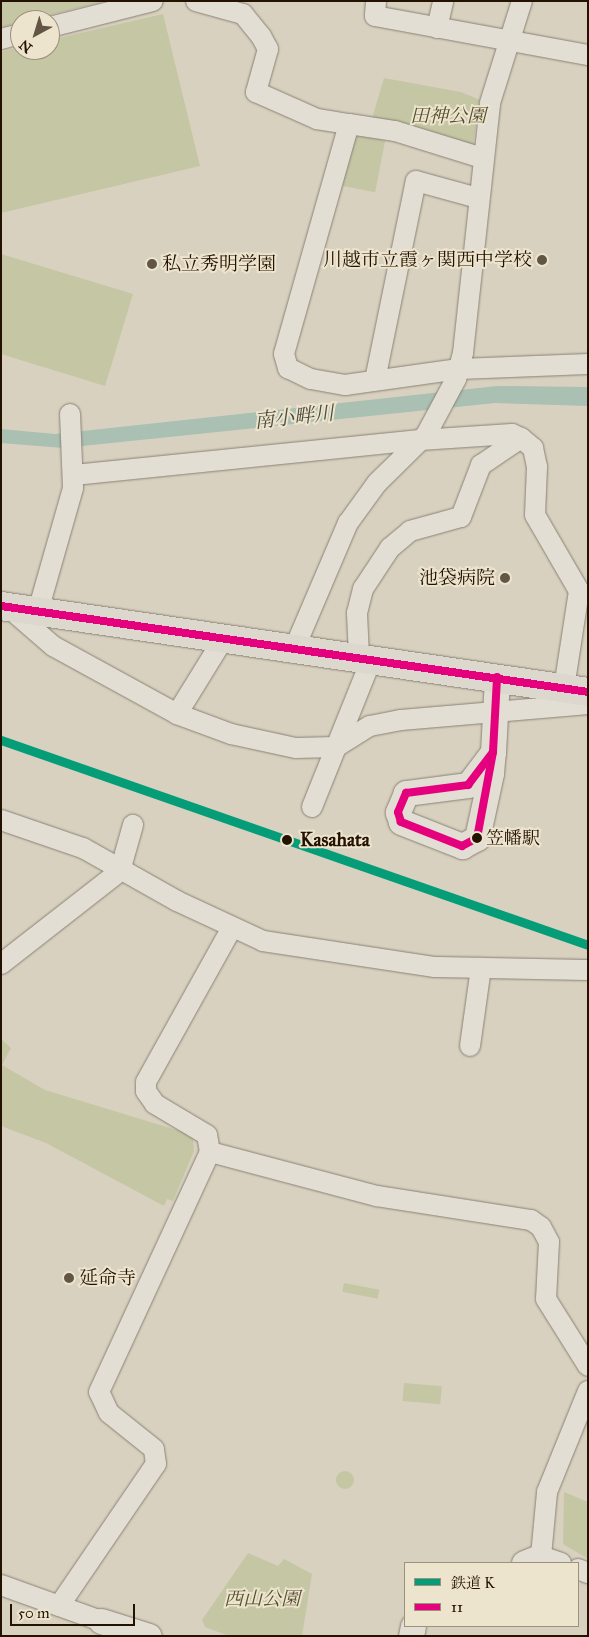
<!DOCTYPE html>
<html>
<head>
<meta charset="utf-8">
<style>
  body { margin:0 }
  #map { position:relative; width:589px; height:1637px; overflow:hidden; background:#d9d1bf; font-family:"IM FELL Great Primer","Noto Serif JP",serif }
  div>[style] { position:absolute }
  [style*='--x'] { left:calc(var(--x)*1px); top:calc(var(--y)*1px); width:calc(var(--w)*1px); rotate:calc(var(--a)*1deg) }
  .green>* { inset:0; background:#c5c6a4; transform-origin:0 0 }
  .round { border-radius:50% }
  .water>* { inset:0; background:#a9c0b2 }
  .roads { filter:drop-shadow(0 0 1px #898276) drop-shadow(0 0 1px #898276) }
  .minor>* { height:20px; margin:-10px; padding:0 10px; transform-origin:10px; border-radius:10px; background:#e2ded4 }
  .tertiary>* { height:25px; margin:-12.5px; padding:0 12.5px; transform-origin:12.5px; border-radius:12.5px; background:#e2ded4 }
  .primary>* { height:28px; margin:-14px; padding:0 14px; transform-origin:14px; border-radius:14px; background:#dcd8cd }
  .bus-1>* { height:8px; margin:-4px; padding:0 4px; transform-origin:4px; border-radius:4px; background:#e5007d }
  .rail-1>* { height:9px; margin:-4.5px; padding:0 4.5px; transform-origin:4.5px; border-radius:4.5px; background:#059c78 }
  .dots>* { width:14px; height:14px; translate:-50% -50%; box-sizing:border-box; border:2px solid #ede4ce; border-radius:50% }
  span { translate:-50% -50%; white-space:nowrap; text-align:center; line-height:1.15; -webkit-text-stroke:4px #ede4ce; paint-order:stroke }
  .bus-label { font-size:18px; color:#241200 }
  .left { translate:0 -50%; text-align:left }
  .park-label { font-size:19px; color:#564e31; font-style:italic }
  .poi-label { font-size:19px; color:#241200 }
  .right { translate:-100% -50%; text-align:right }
  .stop-label { font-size:19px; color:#241200; font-weight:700 }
  .water-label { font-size:20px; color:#4c4c3c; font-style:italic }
  .frame { position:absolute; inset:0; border:2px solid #241200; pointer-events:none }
  .legend { position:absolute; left:404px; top:1562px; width:175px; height:65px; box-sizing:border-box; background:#ede4ce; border:1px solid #9d907c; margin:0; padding:6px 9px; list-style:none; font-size:15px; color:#241200 }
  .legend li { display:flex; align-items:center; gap:10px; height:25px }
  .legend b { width:25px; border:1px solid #9d907c }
  .north { position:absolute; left:10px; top:10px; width:50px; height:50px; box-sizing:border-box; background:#ede4ce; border:1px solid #9d907c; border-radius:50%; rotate:219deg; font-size:14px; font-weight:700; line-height:20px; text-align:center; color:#241200 }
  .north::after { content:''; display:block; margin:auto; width:18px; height:22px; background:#635543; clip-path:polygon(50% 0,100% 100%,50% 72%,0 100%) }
  .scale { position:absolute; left:10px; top:1604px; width:125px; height:22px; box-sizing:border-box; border:2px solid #241200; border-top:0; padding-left:6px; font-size:15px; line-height:18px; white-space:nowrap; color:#241200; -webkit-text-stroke:4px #ede4ce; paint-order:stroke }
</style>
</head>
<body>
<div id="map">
  <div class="green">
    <div style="clip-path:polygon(1px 1px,106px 1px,1px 27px)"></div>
    <div style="clip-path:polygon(163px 14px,200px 166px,1px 213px,1px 52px,20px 47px,50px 50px,50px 40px)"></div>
    <div style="clip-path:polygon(384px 78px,461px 92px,480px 100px,472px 151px,371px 122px)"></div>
    <div style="left:354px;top:128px;width:33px;height:59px;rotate:11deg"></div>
    <div style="clip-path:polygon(1px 254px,133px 294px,105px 386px,1px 354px)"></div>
    <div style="clip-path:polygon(1px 1039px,11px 1048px,2px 1065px,45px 1090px,193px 1135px,194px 1151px,173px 1201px,167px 1199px,164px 1206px,46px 1143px,1px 1126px)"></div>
    <div style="left:344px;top:1283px;width:36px;height:9px;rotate:11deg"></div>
    <div style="left:404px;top:1383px;width:38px;height:18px;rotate:5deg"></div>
    <div class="round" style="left:336px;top:1471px;width:18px;height:18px"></div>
    <div style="clip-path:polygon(564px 1492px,588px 1502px,588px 1559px,563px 1544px)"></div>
    <div style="clip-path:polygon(248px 1553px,278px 1566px,284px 1559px,312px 1574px,302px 1636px,229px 1636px,205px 1627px,202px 1620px)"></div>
  </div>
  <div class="water">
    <div style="clip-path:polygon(497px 386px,588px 387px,588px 406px,495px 403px,63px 448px,1px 443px,1px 429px,55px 434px)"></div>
  </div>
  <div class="roads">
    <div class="minor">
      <div style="--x:196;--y:1;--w:49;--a:15.5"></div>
      <div style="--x:243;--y:14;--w:28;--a:51"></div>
      <div style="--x:261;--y:36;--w:15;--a:62"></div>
      <div style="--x:268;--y:49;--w:45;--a:105.6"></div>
      <div style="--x:256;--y:92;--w:67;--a:23.9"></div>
      <div style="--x:317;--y:119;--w:32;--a:9"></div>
      <div style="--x:349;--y:124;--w:239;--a:105.8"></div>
      <div style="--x:284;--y:354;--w:15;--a:74"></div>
      <div style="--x:288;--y:368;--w:25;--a:26"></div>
      <div style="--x:311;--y:379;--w:35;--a:10"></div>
      <div style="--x:345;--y:385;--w:115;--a:-8"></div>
      <div style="--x:459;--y:369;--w:129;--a:-2.2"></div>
      <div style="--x:376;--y:1;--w:15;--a:94"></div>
      <div style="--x:375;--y:16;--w:217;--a:10.4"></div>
      <div style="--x:50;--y:27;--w:106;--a:-14.2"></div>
      <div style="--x:437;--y:28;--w:28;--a:-77"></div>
      <div style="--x:1;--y:39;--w:20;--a:-15"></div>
      <div style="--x:349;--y:124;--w:47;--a:8.7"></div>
      <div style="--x:395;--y:131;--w:91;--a:17.2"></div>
      <div style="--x:375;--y:380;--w:203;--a:-78.4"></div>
      <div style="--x:416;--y:181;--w:64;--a:15.3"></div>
      <div style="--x:74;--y:475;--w:348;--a:-5.8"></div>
      <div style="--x:420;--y:440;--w:92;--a:-3.7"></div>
      <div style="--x:512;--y:434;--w:10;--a:24"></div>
      <div style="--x:521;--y:438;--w:16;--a:40"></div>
      <div style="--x:533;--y:448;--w:19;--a:78"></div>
      <div style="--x:537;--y:467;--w:48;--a:92.4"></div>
      <div style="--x:535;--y:515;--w:88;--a:59.9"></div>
      <div style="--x:579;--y:591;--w:98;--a:98.8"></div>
      <div style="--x:8;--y:607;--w:60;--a:40.9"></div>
      <div style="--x:53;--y:646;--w:141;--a:28.7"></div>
      <div style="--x:177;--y:714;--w:58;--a:20.3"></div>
      <div style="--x:231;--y:734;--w:66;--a:12.2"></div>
      <div style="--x:296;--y:748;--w:40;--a:-1.4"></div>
      <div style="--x:336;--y:747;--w:40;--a:-32"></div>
      <div style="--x:370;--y:726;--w:32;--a:-11"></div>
      <div style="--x:401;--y:720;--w:188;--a:-4.9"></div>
      <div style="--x:38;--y:611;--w:128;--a:-74.1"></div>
      <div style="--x:73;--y:488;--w:74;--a:-92.3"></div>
      <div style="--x:295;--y:647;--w:135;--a:-66.9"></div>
      <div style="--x:348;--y:523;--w:49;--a:-54.1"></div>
      <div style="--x:377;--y:483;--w:69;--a:-44.4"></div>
      <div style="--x:426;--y:435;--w:64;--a:-61.8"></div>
      <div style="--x:456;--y:379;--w:27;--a:-75"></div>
      <div style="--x:463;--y:353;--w:251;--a:-83.8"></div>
      <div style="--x:490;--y:103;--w:107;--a:-72.6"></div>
      <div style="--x:359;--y:656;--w:43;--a:-92.7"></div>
      <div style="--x:357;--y:613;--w:25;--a:-76"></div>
      <div style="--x:363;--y:589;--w:49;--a:-56.6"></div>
      <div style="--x:390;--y:548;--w:26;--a:-40"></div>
      <div style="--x:410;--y:531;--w:53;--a:-15.4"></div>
      <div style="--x:461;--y:517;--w:56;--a:-69"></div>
      <div style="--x:481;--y:465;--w:48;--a:-34"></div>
      <div style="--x:177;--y:714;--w:89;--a:-58.3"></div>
      <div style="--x:312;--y:807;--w:161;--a:-68.1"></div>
      <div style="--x:1;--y:820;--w:87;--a:18.9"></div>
      <div style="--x:83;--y:848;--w:108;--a:29.4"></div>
      <div style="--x:177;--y:901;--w:95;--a:24.9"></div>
      <div style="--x:263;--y:941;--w:174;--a:8.6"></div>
      <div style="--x:435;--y:967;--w:153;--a:1.1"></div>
      <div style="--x:1;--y:964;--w:151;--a:-38"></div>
      <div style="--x:120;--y:871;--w:48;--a:-74.2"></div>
      <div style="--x:470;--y:1046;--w:79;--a:-82"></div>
      <div style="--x:210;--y:1152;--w:173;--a:14.8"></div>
      <div style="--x:377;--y:1196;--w:156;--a:8.9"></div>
      <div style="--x:531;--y:1220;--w:12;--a:35"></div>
      <div style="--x:541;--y:1227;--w:17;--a:62"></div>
      <div style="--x:549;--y:1242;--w:57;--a:93"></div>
      <div style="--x:546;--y:1299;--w:79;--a:57.9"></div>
      <div style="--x:561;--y:1563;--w:21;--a:-161"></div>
      <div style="--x:541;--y:1556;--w:64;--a:-84.6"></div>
      <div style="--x:547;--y:1492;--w:109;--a:-67.9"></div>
      <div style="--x:578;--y:1569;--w:11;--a:22"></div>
      <div style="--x:1;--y:1585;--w:106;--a:19.8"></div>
      <div style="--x:59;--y:1606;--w:172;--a:-55.7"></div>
      <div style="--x:156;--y:1464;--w:15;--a:-98"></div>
      <div style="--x:154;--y:1449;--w:58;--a:-141.3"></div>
      <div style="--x:109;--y:1413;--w:23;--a:-115"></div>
      <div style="--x:99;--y:1392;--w:264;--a:-65.2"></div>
      <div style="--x:210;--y:1152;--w:17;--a:-100"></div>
      <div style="--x:207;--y:1135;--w:61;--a:-149.2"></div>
      <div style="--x:155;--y:1104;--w:16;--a:-125"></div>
      <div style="--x:146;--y:1091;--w:9;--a:-90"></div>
      <div style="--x:146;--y:1082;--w:175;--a:-60.9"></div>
    </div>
    <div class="tertiary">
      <div style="--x:493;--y:752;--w:41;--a:127.1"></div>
      <div style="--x:468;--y:785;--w:63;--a:172.6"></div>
      <div style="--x:406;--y:793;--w:21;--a:113"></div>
      <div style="--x:398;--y:812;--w:10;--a:73"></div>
      <div style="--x:401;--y:822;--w:66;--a:21.5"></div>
      <div style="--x:462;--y:846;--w:17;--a:-28"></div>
      <div style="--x:477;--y:838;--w:66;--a:-77.8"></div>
      <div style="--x:491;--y:773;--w:21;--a:-85"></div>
      <div style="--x:493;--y:752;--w:75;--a:-86.9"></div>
      <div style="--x:524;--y:1563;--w:18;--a:-22"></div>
      <div style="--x:101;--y:1621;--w:50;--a:17.4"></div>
      <div style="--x:411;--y:1636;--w:10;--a:-79"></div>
    </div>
    <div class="primary">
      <div style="--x:1;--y:606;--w:593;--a:8.33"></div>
    </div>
  </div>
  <div class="bus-1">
    <div style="--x:1;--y:606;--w:593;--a:8.33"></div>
    <div style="--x:493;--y:752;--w:87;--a:100.5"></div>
    <div style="--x:477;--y:838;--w:17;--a:152"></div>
    <div style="--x:462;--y:846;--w:66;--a:-158.5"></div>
    <div style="--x:401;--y:822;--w:10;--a:-107"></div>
    <div style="--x:398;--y:812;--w:21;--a:-67"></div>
    <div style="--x:406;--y:793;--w:63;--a:-7.4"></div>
    <div style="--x:468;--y:785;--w:41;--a:-52.9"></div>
    <div style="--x:493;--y:752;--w:75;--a:-86.9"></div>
  </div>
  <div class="rail-1">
    <div style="--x:1;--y:740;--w:622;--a:19.25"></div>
  </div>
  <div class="dots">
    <div style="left:542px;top:260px;background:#635543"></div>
    <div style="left:152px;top:264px;background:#635543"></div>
    <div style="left:505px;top:578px;background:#635543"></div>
    <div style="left:477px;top:838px;background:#241200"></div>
    <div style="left:287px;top:840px;background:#241200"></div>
    <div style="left:69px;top:1278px;background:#635543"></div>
  </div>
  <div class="bus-label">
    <span class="left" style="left:486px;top:838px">笠幡駅</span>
  </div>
  <div class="park-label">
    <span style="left:448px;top:116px">田神公園</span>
    <span style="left:262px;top:1599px">西山公園</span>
  </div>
  <div class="poi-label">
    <span class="right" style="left:532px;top:260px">川越市立霞ヶ関西中学校</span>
    <span class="left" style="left:162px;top:264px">私立秀明学園</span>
    <span class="right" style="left:495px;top:578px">池袋病院</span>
    <span class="left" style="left:79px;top:1278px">延命寺</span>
  </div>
  <div class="stop-label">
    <span class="left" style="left:300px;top:840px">Kasahata</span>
  </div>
  <div class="water-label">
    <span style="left:294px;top:417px;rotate:-6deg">南小畔川</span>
  </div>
  <div class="frame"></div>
  <ul class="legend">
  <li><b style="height:6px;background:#059c78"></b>鉄道 K</li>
  <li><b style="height:6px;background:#e5007d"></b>11</li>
  </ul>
  <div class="north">N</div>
  <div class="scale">50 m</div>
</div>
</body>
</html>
